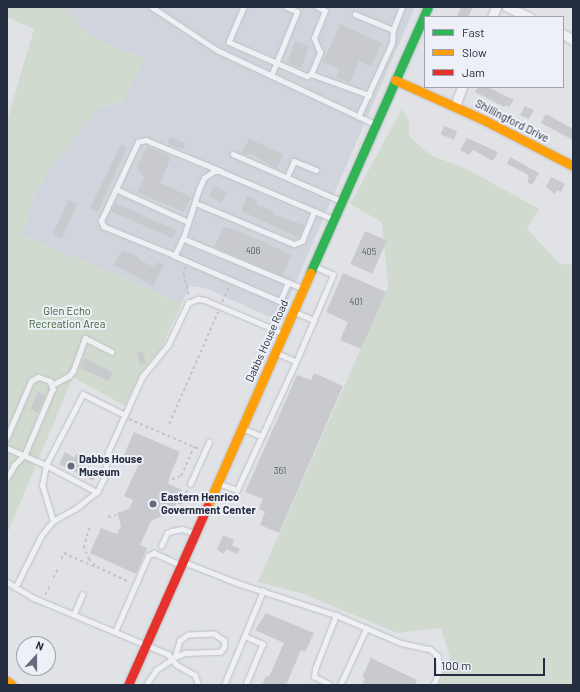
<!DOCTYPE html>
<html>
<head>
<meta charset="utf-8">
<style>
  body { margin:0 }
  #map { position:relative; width:580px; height:692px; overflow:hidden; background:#e0e2e6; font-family:Barlow,sans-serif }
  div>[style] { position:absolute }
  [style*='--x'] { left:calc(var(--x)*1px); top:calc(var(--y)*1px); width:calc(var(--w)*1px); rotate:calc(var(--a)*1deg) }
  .built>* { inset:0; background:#d0d5dd }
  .green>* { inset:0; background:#d0dacf }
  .building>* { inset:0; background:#c8cace; transform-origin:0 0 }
  .path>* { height:1.5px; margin-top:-0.75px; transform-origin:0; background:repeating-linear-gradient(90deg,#c2c3c9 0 3px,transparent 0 6px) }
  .roads { filter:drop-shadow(0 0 1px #bec0c4) drop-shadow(0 0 1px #bec0c4) }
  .lane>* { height:4.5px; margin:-2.25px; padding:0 2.25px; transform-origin:2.25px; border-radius:2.25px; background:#eff0f3 }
  .street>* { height:9px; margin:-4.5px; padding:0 4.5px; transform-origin:4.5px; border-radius:4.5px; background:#eff0f3 }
  .fast>* { height:9px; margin:-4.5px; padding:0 4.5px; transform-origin:4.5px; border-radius:4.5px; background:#30b455 }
  .slow>* { height:9px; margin:-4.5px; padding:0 4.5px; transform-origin:4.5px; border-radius:4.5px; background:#ff9f0a }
  .jam>* { height:9px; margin:-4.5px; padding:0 4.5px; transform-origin:4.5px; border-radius:4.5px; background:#e5322d }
  .dots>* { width:11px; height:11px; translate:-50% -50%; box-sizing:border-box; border:2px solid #edf0f6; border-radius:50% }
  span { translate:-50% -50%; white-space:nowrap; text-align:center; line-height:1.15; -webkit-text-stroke:4px #edf0f6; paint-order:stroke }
  .number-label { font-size:9px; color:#4e5565 }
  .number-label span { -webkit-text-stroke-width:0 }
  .street-label { font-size:11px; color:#252d41 }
  .park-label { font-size:11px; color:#375e31 }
  .poi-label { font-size:11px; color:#252d41; font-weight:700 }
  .left { translate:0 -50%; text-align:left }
  .frame { position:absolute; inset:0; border:8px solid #252d41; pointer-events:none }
  .legend { position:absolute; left:424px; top:16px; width:140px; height:72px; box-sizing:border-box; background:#edf0f6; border:1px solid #9da2ae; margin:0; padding:5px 7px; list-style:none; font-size:12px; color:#252d41 }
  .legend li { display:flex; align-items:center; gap:8px; height:20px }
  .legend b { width:20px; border:1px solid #9da2ae }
  .north { position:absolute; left:16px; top:636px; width:40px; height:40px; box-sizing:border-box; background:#edf0f6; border:1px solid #9da2ae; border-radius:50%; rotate:21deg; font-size:11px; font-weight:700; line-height:16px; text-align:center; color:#252d41 }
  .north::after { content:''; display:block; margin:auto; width:14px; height:18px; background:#666c7b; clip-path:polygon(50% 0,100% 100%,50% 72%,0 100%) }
  .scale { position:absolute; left:434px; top:658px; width:111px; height:18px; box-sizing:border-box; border:2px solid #252d41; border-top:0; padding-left:5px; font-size:12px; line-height:14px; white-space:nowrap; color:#252d41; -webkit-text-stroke:3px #edf0f6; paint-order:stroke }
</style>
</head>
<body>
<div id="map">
  <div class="built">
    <div style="clip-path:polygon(64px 7px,415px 7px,279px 321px,205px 288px,190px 286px,182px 303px,22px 235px,34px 194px,51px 168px,97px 109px,123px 102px,145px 59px,104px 43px,82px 29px)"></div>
  </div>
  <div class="green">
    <div style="clip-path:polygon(7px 7px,64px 7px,82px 29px,104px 43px,145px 59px,123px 102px,97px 109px,51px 168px,34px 194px,22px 235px,182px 303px,161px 349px,139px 376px,125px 406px,73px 377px,7px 534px,7px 121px,34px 29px,7px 17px)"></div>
    <div style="clip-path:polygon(402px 109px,409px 120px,409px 136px,430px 155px,467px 169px,539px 209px,527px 229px,560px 264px,573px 265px,573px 685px,439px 685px,450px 658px,441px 628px,397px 633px,304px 594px,258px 582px,388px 287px,382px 222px,350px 204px)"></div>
  </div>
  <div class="building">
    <div style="clip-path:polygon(461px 7px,473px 7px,468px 17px,457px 17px)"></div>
    <div style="clip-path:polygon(340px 24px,382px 43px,371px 67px,359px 61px,350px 83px,336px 77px,340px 69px,323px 62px)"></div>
    <div style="left:295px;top:41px;width:15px;height:23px;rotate:20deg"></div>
    <div style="clip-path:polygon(478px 87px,488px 87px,514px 100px,509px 107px,506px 105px,504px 107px,475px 92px)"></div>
    <div style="clip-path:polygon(525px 106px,534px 110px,529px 119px,520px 115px)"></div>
    <div style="clip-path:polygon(546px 114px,573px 129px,573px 140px,541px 123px)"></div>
    <div style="left:444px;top:126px;width:14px;height:9px;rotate:21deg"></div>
    <div style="clip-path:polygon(170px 137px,185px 143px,183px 149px,168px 144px)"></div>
    <div style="clip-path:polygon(467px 138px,498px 152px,493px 161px,473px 150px,469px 155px,460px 150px)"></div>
    <div style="clip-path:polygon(249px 139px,283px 154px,277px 169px,249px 153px,247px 156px,241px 153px)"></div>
    <div style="clip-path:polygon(121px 144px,127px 147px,98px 212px,90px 208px)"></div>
    <div style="clip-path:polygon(147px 146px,171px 157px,160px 183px,191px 197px,184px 212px,137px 192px,144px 178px,137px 168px)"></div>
    <div style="clip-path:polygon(510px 157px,539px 173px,532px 185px,527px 182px,529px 178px,527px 174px,507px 164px)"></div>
    <div style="clip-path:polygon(551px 177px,565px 184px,561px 192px,557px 190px,555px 194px,546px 187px)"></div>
    <div style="left:214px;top:186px;width:14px;height:12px;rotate:25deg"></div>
    <div style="clip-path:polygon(247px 196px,258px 201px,256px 204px,275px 212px,273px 214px,304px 225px,299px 238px,241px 211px)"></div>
    <div style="left:68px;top:200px;width:10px;height:38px;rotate:24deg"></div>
    <div style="left:115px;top:203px;width:67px;height:9px;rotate:24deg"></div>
    <div style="clip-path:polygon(223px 227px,236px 230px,290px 254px,291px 256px,282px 276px,214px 247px)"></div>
    <div style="left:365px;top:231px;width:24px;height:36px;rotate:24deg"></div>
    <div style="clip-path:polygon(122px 250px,139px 257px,138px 259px,154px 267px,157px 262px,164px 265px,153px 286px,114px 265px)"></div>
    <div style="clip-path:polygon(343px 273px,386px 292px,361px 349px,340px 340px,348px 322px,326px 312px)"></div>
    <div style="left:143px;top:351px;width:13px;height:6px;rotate:77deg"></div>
    <div style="clip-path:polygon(85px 358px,110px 371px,112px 374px,109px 381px,80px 368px)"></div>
    <div style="clip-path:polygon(314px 373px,343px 386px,279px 533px,260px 525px,265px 512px,259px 509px,263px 499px,245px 492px,297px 375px,311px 380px)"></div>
    <div style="left:38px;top:392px;width:8px;height:19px;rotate:23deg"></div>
    <div style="clip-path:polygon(134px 432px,180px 452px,167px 483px,182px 490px,171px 516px,166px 514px,151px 521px,140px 545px,147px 548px,136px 574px,90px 553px,101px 528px,117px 534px,121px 526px,117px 513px,129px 509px,133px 500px,124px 496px,139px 464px,123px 457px)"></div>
    <div style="clip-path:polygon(65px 452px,74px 458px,77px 453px,87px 457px,81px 468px,96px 476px,93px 481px,59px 464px)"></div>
    <div style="clip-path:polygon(223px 535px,234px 540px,232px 545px,240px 549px,237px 554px,226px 549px,224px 554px,217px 550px)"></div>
    <div style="clip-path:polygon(266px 613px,314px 633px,305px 652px,301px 650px,286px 685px,262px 685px,266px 676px,269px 677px,284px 643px,255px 630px)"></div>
    <div style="clip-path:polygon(371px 658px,417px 680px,415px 685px,362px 685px,365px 678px,362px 677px)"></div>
  </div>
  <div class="path">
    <div style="--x:186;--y:267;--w:7;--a:106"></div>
    <div style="--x:184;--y:274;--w:23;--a:77"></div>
    <div style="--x:222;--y:302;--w:19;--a:-65"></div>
    <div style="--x:129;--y:419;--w:76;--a:23.2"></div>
    <div style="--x:169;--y:424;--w:122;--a:-66.4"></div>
    <div style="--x:166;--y:481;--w:16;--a:-18"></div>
    <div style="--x:181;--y:476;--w:32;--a:-66"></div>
    <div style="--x:178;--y:503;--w:3;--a:18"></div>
    <div style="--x:181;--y:504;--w:15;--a:-67"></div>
    <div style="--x:108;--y:517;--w:8;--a:-14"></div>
    <div style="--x:90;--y:528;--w:19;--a:108"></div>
    <div style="--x:84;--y:546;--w:14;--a:69"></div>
    <div style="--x:89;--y:559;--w:11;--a:45"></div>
    <div style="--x:97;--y:567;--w:35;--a:25"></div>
    <div style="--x:61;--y:559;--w:7;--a:-63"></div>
    <div style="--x:64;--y:553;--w:34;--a:24"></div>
    <div style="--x:53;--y:578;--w:11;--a:-63"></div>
    <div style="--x:45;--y:595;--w:10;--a:-61"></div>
  </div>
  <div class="roads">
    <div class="lane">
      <div style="--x:152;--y:7;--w:78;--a:33.5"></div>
      <div style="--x:217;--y:50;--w:174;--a:25.1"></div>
      <div style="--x:244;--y:7;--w:38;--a:113"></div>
      <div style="--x:229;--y:42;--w:85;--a:23.6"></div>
      <div style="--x:307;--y:76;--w:4;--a:-27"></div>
      <div style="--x:311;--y:74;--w:23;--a:-67"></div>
      <div style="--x:320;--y:53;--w:16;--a:-112"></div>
      <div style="--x:314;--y:38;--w:29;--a:-68"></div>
      <div style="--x:325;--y:11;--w:9;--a:-153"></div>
      <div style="--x:355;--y:14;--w:41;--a:22.8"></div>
      <div style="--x:393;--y:30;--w:25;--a:-69"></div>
      <div style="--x:311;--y:74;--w:62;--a:19.9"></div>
      <div style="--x:271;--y:76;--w:69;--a:-67.9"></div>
      <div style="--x:297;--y:12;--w:12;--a:-156"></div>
      <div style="--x:358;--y:117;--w:81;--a:-65.3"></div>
      <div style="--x:392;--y:43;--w:13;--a:-86"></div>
      <div style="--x:233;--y:154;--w:118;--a:23.5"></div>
      <div style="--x:287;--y:177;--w:17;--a:-66"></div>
      <div style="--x:294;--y:161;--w:24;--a:22"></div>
      <div style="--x:116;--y:189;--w:79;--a:24.6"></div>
      <div style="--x:196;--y:203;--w:106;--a:22.7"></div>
      <div style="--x:294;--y:244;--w:9;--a:-21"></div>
      <div style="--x:302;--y:241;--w:32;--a:-68"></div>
      <div style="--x:183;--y:239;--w:19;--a:115"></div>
      <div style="--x:175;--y:256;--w:114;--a:23.2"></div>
      <div style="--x:280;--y:301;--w:20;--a:-66"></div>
      <div style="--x:175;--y:256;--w:77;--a:-157.8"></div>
      <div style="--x:104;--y:227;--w:7;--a:-117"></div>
      <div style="--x:101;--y:221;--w:87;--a:-64.9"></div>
      <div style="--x:138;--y:142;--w:8;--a:-14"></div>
      <div style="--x:146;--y:140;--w:81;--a:22.5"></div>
      <div style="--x:303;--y:289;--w:130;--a:-157.4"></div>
      <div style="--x:183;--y:239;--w:52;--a:-72.3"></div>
      <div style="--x:199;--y:189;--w:12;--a:-66"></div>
      <div style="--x:204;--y:178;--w:11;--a:-34"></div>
      <div style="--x:213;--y:172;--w:9;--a:0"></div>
      <div style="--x:222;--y:172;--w:121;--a:22.9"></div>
      <div style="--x:295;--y:312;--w:21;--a:23"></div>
      <div style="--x:296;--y:362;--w:95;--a:-67"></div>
      <div style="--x:333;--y:275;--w:20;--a:-156"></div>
      <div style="--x:52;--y:385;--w:19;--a:-28"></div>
      <div style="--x:69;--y:376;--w:6;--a:-51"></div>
      <div style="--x:73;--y:371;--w:35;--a:-70"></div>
      <div style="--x:85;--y:338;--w:30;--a:27"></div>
      <div style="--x:242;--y:428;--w:21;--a:23"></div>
      <div style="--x:7;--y:437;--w:61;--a:-66.8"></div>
      <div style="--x:31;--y:381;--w:8;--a:-30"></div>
      <div style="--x:38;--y:377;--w:13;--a:18"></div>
      <div style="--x:50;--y:381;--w:9;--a:69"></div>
      <div style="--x:53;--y:389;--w:72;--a:113"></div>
      <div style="--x:25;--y:455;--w:14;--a:135"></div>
      <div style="--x:15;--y:465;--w:16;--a:120"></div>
      <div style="--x:7;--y:448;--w:43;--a:23.6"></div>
      <div style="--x:46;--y:465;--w:80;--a:-62.5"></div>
      <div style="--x:83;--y:394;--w:47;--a:26.6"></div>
      <div style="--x:218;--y:483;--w:20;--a:20"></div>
      <div style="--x:237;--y:490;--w:141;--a:-65.3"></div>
      <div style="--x:296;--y:362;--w:22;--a:-156"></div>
      <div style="--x:190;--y:484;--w:46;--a:-65.7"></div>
      <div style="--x:53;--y:521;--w:37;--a:-107"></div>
      <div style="--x:42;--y:486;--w:21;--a:-79"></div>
      <div style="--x:46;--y:465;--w:58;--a:27.9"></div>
      <div style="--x:161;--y:546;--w:14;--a:-65"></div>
      <div style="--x:167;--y:533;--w:5;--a:-22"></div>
      <div style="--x:172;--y:531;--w:10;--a:-11"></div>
      <div style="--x:182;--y:529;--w:13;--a:18"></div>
      <div style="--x:184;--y:562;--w:63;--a:21.3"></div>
      <div style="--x:243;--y:585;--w:98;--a:17.9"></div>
      <div style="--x:336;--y:615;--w:71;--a:23.3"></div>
      <div style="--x:401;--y:643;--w:30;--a:12"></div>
      <div style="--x:430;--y:649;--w:11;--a:41"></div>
      <div style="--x:438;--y:656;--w:7;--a:82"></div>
      <div style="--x:439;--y:663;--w:10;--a:90"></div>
      <div style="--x:439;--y:673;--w:13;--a:113"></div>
      <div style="--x:7;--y:582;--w:31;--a:31"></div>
      <div style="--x:34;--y:598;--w:145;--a:22.7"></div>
      <div style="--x:168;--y:654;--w:14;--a:51"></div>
      <div style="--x:177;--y:665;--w:21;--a:29"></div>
      <div style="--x:195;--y:675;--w:11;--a:68"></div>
      <div style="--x:15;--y:588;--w:58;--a:-63.4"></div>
      <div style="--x:41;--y:536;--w:19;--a:-51"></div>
      <div style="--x:53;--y:521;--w:25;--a:-29"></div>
      <div style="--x:75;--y:509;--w:28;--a:-38"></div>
      <div style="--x:97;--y:492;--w:16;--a:-63"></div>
      <div style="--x:104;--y:478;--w:26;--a:-81"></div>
      <div style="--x:108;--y:452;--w:82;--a:-65.6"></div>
      <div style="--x:142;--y:377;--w:41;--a:-50.9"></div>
      <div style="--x:168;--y:345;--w:47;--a:-64.5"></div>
      <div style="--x:188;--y:303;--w:11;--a:-22"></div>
      <div style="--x:198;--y:299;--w:7;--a:8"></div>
      <div style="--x:205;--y:300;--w:85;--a:22.9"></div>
      <div style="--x:74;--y:614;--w:21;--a:-67"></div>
      <div style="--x:115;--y:632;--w:83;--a:-66.5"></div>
      <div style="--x:148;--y:556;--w:7;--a:-27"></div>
      <div style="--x:154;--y:553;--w:30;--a:24"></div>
      <div style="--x:245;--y:636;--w:20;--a:24"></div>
      <div style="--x:263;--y:644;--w:44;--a:112.5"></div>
      <div style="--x:146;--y:685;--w:18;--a:-56"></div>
      <div style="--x:156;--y:670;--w:23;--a:-34"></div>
      <div style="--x:175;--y:657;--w:11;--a:-22"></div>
      <div style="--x:185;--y:653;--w:35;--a:-2"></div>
      <div style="--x:220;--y:652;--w:6;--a:-51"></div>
      <div style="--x:224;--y:647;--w:6;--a:-90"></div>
      <div style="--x:224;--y:641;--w:12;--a:-145"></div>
      <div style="--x:214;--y:634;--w:26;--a:178"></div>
      <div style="--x:188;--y:635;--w:10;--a:143"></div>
      <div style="--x:180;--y:641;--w:17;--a:107"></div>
      <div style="--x:224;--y:685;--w:102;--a:-67.5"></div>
      <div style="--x:330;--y:685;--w:18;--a:-153"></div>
      <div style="--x:314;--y:677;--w:8;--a:-83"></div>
      <div style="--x:315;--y:669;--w:58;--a:-68.7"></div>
      <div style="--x:340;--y:685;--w:62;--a:-65.1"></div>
    </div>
    <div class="street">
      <div style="--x:507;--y:7;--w:24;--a:24"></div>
      <div style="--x:492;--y:17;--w:11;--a:-68"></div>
      <div style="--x:563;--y:34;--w:12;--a:31"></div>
      <div style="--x:455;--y:106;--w:20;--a:-70"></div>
    </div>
    <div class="fast">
      <div style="--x:310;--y:273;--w:291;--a:-66.1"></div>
    </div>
    <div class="slow">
      <div style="--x:395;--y:80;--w:98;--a:24.2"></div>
      <div style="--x:484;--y:120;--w:100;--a:27.3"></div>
      <div style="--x:207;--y:507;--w:256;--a:-66.2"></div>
      <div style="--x:7;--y:681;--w:6;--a:39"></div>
    </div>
    <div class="jam">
      <div style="--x:128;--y:685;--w:195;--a:-66.1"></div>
    </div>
  </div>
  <div class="dots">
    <div style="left:71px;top:466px;background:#666c7b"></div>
    <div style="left:153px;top:504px;background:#666c7b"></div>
  </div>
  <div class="number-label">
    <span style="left:253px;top:251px">406</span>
    <span style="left:369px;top:252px">405</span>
    <span style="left:356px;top:302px">401</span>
    <span style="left:280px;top:471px">361</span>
  </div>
  <div class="street-label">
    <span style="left:512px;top:121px;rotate:27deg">Shillingford Drive</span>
    <span style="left:267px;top:341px;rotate:-66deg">Dabbs House Road</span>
  </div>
  <div class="park-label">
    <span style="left:67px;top:318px">Glen Echo<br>Recreation Area</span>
  </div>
  <div class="poi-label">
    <span class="left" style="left:79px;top:466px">Dabbs House<br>Museum</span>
    <span class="left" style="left:161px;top:504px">Eastern Henrico<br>Government Center</span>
  </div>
  <div class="frame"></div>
  <ul class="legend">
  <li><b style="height:5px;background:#30b455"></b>Fast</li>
  <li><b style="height:5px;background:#ff9f0a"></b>Slow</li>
  <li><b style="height:5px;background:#e5322d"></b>Jam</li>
  </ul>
  <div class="north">N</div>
  <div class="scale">100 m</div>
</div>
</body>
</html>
